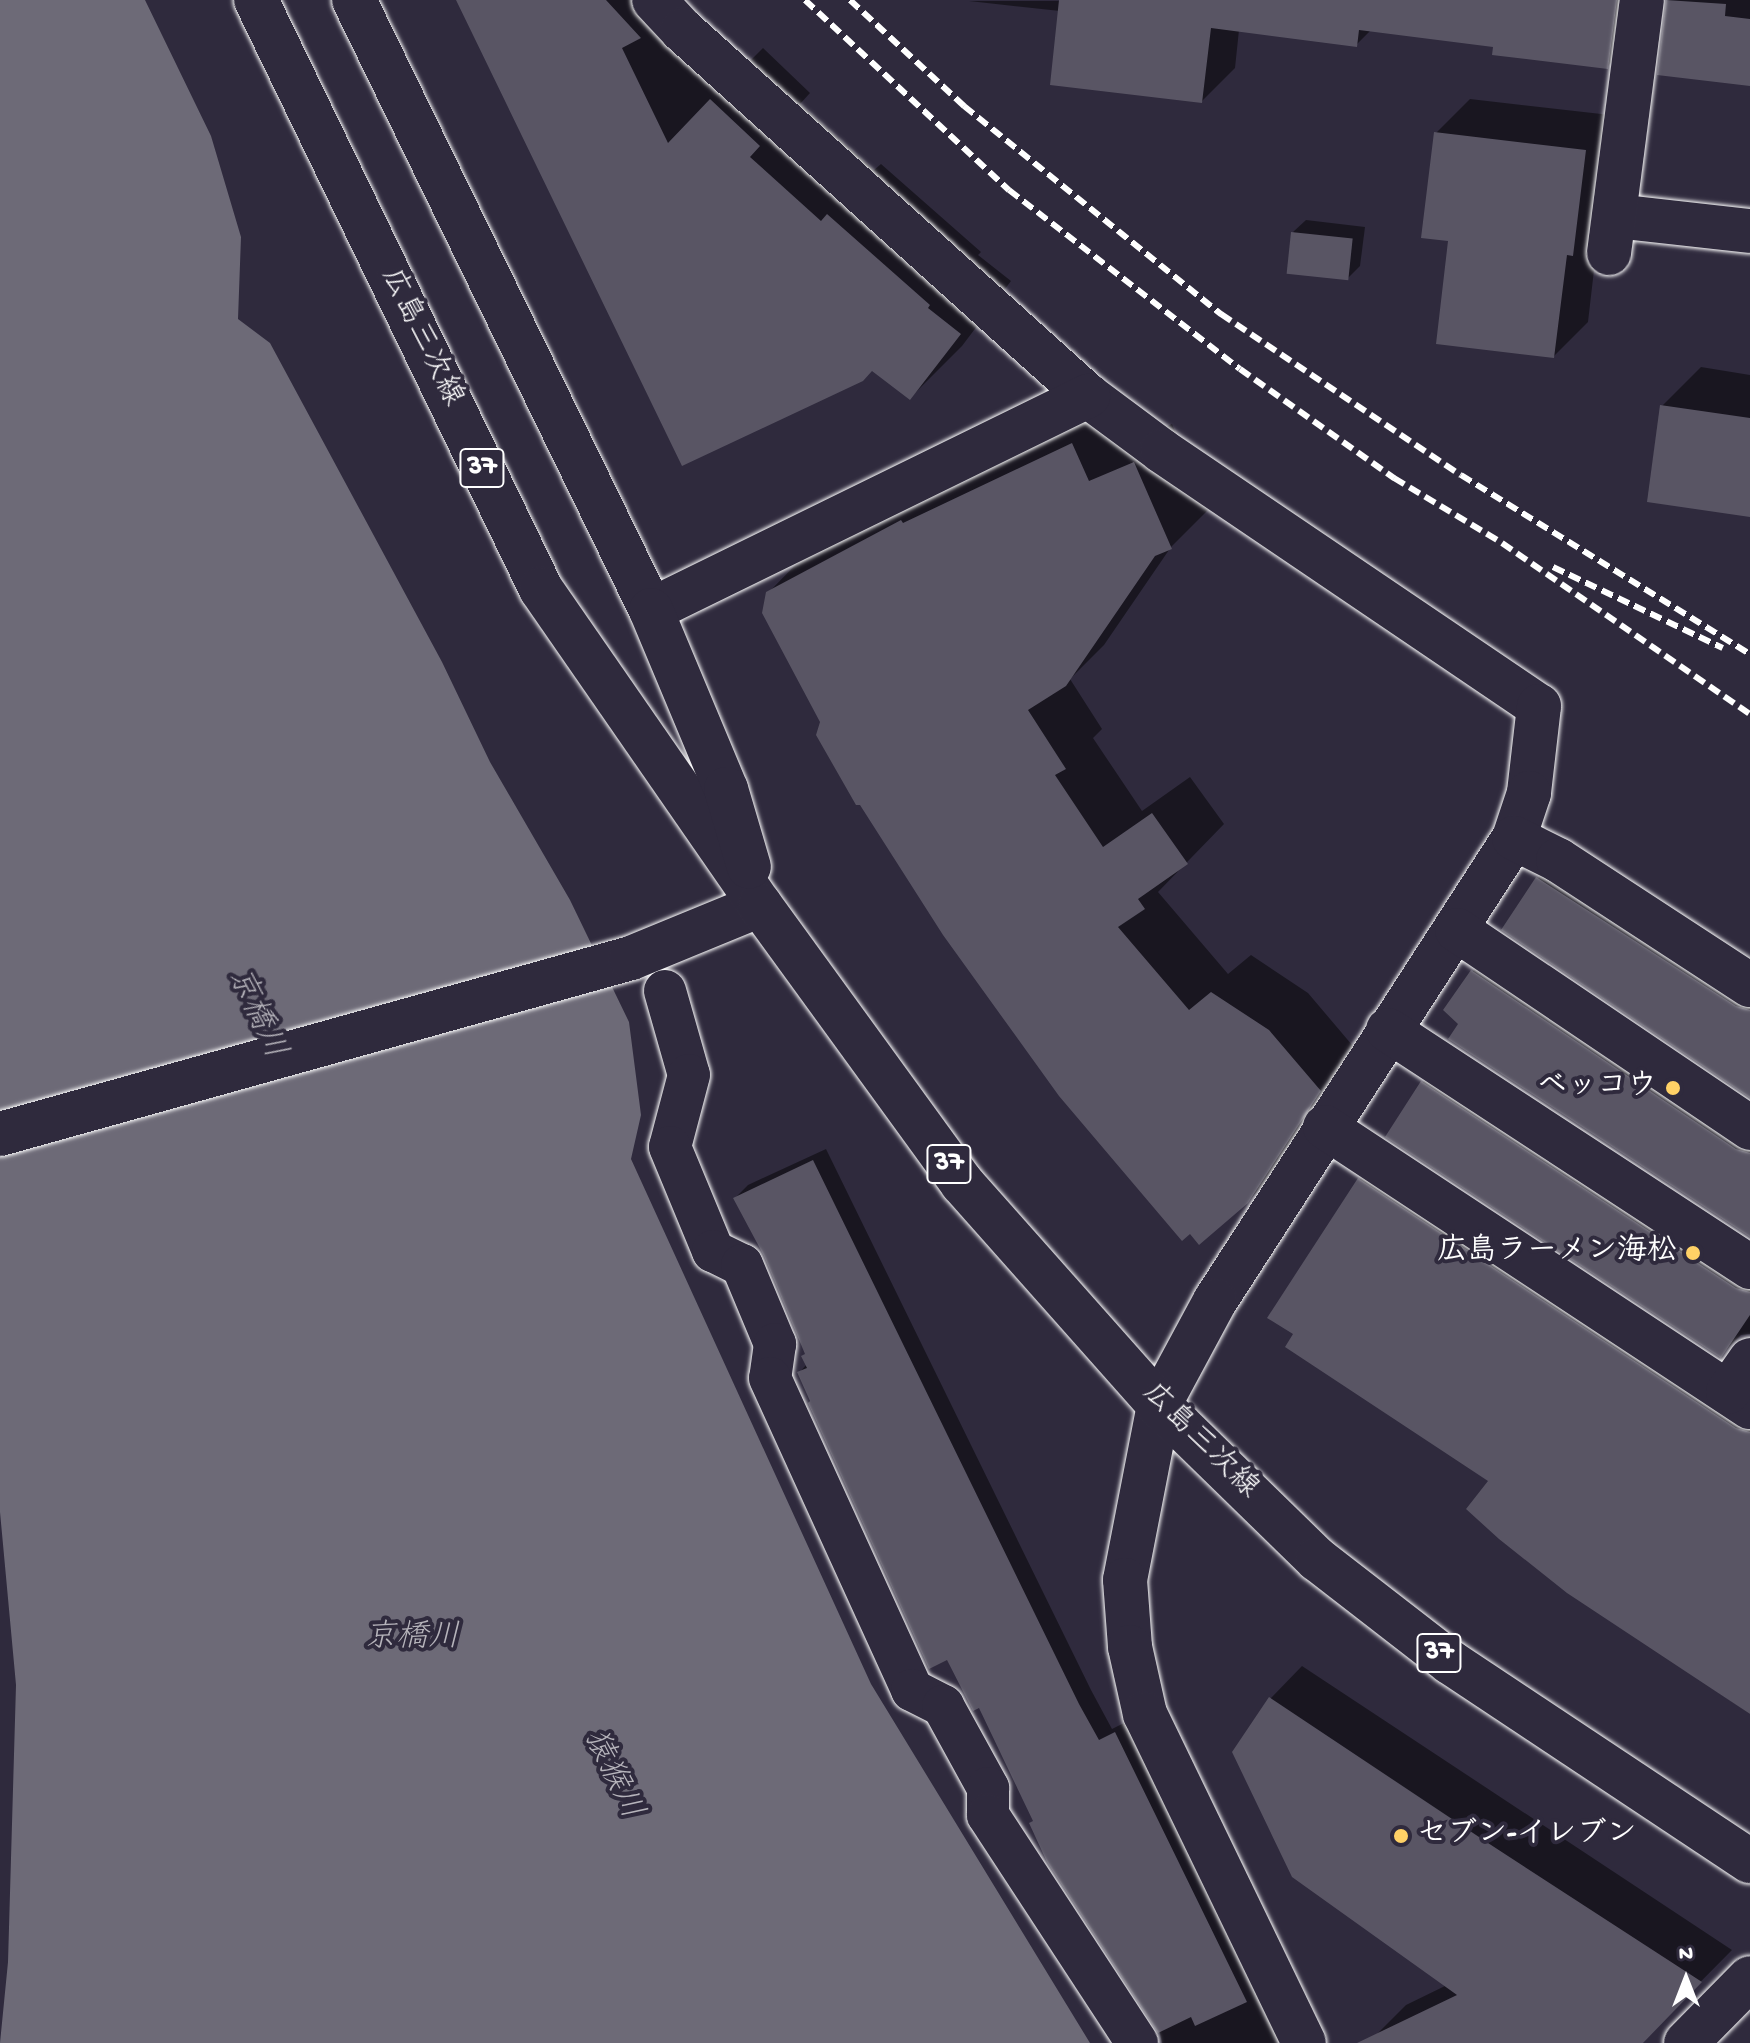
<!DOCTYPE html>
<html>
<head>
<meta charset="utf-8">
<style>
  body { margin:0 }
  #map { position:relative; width:1750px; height:2043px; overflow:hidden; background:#2f2a3d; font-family:"Gochi Hand","Klee One",sans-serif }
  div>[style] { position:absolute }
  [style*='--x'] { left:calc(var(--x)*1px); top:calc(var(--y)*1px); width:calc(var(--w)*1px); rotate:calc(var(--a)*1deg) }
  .water>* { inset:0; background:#6d6a77 }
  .shadow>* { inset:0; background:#0007 }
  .building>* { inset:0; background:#595564; transform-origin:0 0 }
  .roads { filter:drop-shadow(0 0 2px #fff) drop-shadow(0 0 2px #fff) }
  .pedestrian>* { height:42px; margin:-21px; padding:0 21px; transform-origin:21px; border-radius:21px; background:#2f2a3d }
  .minor>* { height:44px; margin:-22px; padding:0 22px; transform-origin:22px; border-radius:22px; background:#2f2a3d }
  .tertiary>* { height:44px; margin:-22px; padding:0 22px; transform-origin:22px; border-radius:22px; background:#2f2a3d }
  .primary>* { height:44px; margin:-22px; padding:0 22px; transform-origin:22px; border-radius:22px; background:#2f2a3d }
  .rail>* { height:6px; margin-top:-3px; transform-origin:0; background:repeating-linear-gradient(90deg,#fff 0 12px,transparent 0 18px) }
  .dots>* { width:22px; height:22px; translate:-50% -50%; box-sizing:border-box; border:4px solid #2f2a3d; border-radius:50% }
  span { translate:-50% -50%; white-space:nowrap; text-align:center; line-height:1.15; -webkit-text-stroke:8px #2f2a3d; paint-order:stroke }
  .shield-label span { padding:2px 6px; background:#2f2a3d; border:2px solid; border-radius:6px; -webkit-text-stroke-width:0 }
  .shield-label { font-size:28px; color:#fff; font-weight:700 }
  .street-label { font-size:30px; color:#fff }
  .poi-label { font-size:30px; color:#fff; font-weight:700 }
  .right { translate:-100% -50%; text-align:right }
  .left { translate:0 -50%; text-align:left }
  .water-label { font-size:32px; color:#b6b4bb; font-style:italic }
  .north { position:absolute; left:1646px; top:1939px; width:80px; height:80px; -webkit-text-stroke:6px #2f2a3d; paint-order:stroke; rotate:0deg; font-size:22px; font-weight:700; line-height:32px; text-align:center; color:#fff }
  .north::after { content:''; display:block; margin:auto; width:28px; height:36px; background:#fff; clip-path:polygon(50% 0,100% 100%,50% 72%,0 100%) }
</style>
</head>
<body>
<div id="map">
  <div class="water">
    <div style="clip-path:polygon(0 0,145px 0,211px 136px,241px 237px,238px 319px,270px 343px,442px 662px,490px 762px,570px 900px,629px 1022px,641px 1115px,631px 1159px,871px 1684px,1090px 2043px,0 2043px,8px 1962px,16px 1685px,0 1512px)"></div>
  </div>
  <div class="shadow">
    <div style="clip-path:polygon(460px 0,682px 0,720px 91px,763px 48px,810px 93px,800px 104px,874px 170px,881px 164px,981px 252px,978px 255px,1011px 281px,962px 346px,910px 398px)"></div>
    <div style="clip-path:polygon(1645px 0,1640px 33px,1607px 67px,1495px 45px,1371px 30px,1356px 45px,1239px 30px,1235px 68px,1202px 101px,1060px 11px,969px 1px)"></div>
    <div style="clip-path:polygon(1668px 0,1750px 0,1750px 84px,1669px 2px)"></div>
    <div style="clip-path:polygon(1470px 99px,1619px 116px,1599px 227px,1588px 322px,1554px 356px,1451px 239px,1436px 133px)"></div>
    <div style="clip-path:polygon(1306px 220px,1365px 227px,1360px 266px,1347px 279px,1293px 232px)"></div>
    <div style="clip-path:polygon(1701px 367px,1750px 375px,1750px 515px,1662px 406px)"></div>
    <div style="clip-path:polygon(1110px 407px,1127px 445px,1172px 424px,1209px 509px,1171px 547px,1104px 645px,1070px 679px,1102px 729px,1093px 738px,1142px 811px,1190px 777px,1224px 824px,1158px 892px,1228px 974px,1251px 955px,1308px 993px,1358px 1052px,1286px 1163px,1247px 1202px,1190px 1231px,822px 722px,768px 593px,806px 554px)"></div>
    <div style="clip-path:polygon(1562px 854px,1750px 976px,1750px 1095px,1538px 878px)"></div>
    <div style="clip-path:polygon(1497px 947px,1750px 1118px,1750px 1235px,1446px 1010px,1473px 971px)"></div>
    <div style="clip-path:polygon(1446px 1059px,1750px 1258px,1750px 1334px,1741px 1335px,1721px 1355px,1422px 1083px)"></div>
    <div style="clip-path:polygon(826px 1149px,1091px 1690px,1112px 1729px,1128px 1721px,1287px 2043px,1162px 2043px,1159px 2029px,1034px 1820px,980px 1705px,812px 1401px,799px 1373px,807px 1364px,807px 1353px,766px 1255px,735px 1198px,748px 1185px)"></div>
    <div style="clip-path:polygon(1383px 1156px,1750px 1398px,1750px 1714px,1569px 1591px,1491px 1481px,1296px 1334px,1359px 1180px)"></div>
    <div style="clip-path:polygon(1302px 1666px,1732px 1950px,1640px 2043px,1378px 2043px,1375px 2036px,1406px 2005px,1447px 1985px,1234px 1752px,1271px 1698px)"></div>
  </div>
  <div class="building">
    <div style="clip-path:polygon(456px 0,606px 0,641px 38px,622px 48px,668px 143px,710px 99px,760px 146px,750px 157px,821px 221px,827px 214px,930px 305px,928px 308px,961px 334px,910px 400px,872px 371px,863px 381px,682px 466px)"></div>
    <div style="clip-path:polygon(1059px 0,1617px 0,1608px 69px,1492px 55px,1493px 47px,1359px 30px,1357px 47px,1211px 28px,1202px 103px,1050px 85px)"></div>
    <div style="clip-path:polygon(1666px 0,1726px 4px,1725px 16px,1750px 19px,1750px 86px,1657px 75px)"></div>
    <div style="clip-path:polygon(1434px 132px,1586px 150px,1573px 256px,1567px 255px,1554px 358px,1436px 344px,1448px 241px,1421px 238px)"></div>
    <div style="left:1291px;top:232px;width:62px;height:42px;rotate:6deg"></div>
    <div style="clip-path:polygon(1660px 405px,1750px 418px,1750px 517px,1647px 502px)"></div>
    <div style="clip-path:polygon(1072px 443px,1089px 481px,1134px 462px,1172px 549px,1155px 556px,1066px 686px,1028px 710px,1066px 769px,1055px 775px,1103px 847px,1152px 813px,1188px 864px,1138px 899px,1145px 909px,1118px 927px,1189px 1010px,1211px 992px,1269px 1030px,1321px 1091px,1248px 1203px,1199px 1245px,1190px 1234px,1182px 1241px,1059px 1096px,943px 935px,860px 805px,856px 805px,816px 735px,820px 722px,762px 613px,766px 592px,901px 520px,903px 523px)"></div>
    <div style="clip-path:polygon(1536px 877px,1736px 1006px,1750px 1010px,1750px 1098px,1501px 930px)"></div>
    <div style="clip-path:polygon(1471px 970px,1736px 1149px,1750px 1153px,1750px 1237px,1448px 1039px,1458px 1024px,1443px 1010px)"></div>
    <div style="clip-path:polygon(1421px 1081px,1736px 1288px,1750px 1292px,1750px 1315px,1721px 1358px,1385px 1137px)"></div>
    <div style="clip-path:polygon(813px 1160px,1079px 1704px,1099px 1740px,1115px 1732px,1247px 2002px,1195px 2026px,1191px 2017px,1158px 2033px,1047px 1862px,1029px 1823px,1033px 1821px,979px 1708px,973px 1711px,947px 1660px,929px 1669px,808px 1403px,810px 1401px,797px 1372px,807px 1368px,801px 1356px,805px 1354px,764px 1256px,733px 1198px)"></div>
    <div style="clip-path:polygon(1358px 1178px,1736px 1428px,1750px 1432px,1750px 1714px,1567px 1593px,1499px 1539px,1466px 1509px,1488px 1481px,1285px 1347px,1293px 1334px,1267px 1318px)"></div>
    <div style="clip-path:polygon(1269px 1697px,1488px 1843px,1702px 1982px,1643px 2043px,1357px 2043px,1457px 1995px,1292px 1877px,1232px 1752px)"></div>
  </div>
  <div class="roads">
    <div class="pedestrian">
      <div style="--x:665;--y:991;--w:87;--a:74.1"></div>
      <div style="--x:689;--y:1075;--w:74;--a:104.8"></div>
      <div style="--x:670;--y:1147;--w:113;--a:67.5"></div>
      <div style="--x:713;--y:1251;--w:32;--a:26"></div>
      <div style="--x:742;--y:1265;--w:86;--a:67.3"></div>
      <div style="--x:775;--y:1344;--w:34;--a:98"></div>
      <div style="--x:770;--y:1378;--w:343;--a:65.5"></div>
      <div style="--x:912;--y:1690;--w:35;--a:27"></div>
      <div style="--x:943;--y:1706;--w:94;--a:61.2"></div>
      <div style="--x:988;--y:1788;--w:27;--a:90"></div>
      <div style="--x:988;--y:1815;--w:272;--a:56.8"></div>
    </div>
    <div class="minor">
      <div style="--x:654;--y:0;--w:41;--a:47"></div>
      <div style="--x:682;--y:30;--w:547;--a:42.03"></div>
      <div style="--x:1088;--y:396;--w:92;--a:36.6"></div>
      <div style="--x:1162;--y:451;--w:455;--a:34.1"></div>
      <div style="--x:1539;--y:706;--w:88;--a:96.6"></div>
      <div style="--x:1529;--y:793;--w:47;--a:108.4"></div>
      <div style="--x:1514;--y:838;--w:551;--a:122.85"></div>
      <div style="--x:1215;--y:1301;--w:118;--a:118.3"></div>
      <div style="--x:1616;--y:216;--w:135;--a:6.4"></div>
      <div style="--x:1609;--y:253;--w:255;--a:-82.6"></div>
      <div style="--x:651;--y:610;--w:487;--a:-26.1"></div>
      <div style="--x:1514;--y:838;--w:49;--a:26.6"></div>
      <div style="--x:1558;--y:860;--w:229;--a:33.1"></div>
      <div style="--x:1457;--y:930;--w:354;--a:34"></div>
      <div style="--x:1388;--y:1030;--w:433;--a:33.2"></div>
      <div style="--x:1325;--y:1127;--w:509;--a:33.38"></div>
      <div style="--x:0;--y:1134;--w:655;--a:-15.58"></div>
      <div style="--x:631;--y:958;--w:139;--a:-22.3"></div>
      <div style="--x:1728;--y:1392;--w:39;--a:-55"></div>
      <div style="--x:1686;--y:2043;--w:91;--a:-45.4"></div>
    </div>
    <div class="tertiary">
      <div style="--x:1159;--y:1405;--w:178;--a:101"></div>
      <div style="--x:1125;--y:1580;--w:67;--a:85.7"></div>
      <div style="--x:1130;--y:1647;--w:69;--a:77.4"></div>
      <div style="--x:1145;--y:1714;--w:365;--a:64.2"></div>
    </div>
    <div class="primary">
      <div style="--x:256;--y:0;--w:654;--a:64.18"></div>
      <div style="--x:541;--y:589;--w:384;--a:55.3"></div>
      <div style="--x:760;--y:905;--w:344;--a:54"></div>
      <div style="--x:962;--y:1183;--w:297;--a:48.4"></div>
      <div style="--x:1159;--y:1405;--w:221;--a:44.3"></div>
      <div style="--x:1317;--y:1559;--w:168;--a:37.8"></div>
      <div style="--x:1450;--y:1662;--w:360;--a:33.6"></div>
      <div style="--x:354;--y:0;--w:678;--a:64.04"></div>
      <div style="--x:651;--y:610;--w:194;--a:67.3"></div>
      <div style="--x:726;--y:789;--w:81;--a:73.6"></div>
    </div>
  </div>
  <div class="rail">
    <div style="--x:805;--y:0;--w:279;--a:43"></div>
    <div style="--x:1009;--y:190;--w:292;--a:37.8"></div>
    <div style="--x:1240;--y:369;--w:189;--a:35.3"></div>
    <div style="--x:1394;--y:478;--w:126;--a:31"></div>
    <div style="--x:1502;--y:543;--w:301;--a:34.6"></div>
    <div style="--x:850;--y:0;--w:156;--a:42.9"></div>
    <div style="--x:964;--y:106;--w:331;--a:39"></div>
    <div style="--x:1221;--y:314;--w:289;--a:33.9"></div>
    <div style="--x:1461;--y:475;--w:340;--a:31.8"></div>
    <div style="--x:1553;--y:567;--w:188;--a:25.5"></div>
  </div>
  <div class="dots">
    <div style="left:1673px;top:1088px;background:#ffd166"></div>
    <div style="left:1693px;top:1253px;background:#ffd166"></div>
    <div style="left:1401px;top:1836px;background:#ffd166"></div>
  </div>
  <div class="shield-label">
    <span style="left:482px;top:468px">37</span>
    <span style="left:949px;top:1164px">37</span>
    <span style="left:1439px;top:1653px">37</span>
  </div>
  <div class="street-label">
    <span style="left:420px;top:338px;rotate:64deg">広島三次線</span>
    <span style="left:1199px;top:1442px;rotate:45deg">広島三次線</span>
  </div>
  <div class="poi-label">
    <span class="right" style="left:1657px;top:1088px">ベッコウ</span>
    <span class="right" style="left:1677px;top:1253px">広島ラーメン海松</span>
    <span class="left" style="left:1417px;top:1836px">セブン-イレブン</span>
  </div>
  <div class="water-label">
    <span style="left:255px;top:1014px;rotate:65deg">京橋川</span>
    <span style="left:412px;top:1639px">京橋川</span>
    <span style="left:611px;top:1775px;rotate:64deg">猿猴川</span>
  </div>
  <div class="north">N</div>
</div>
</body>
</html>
